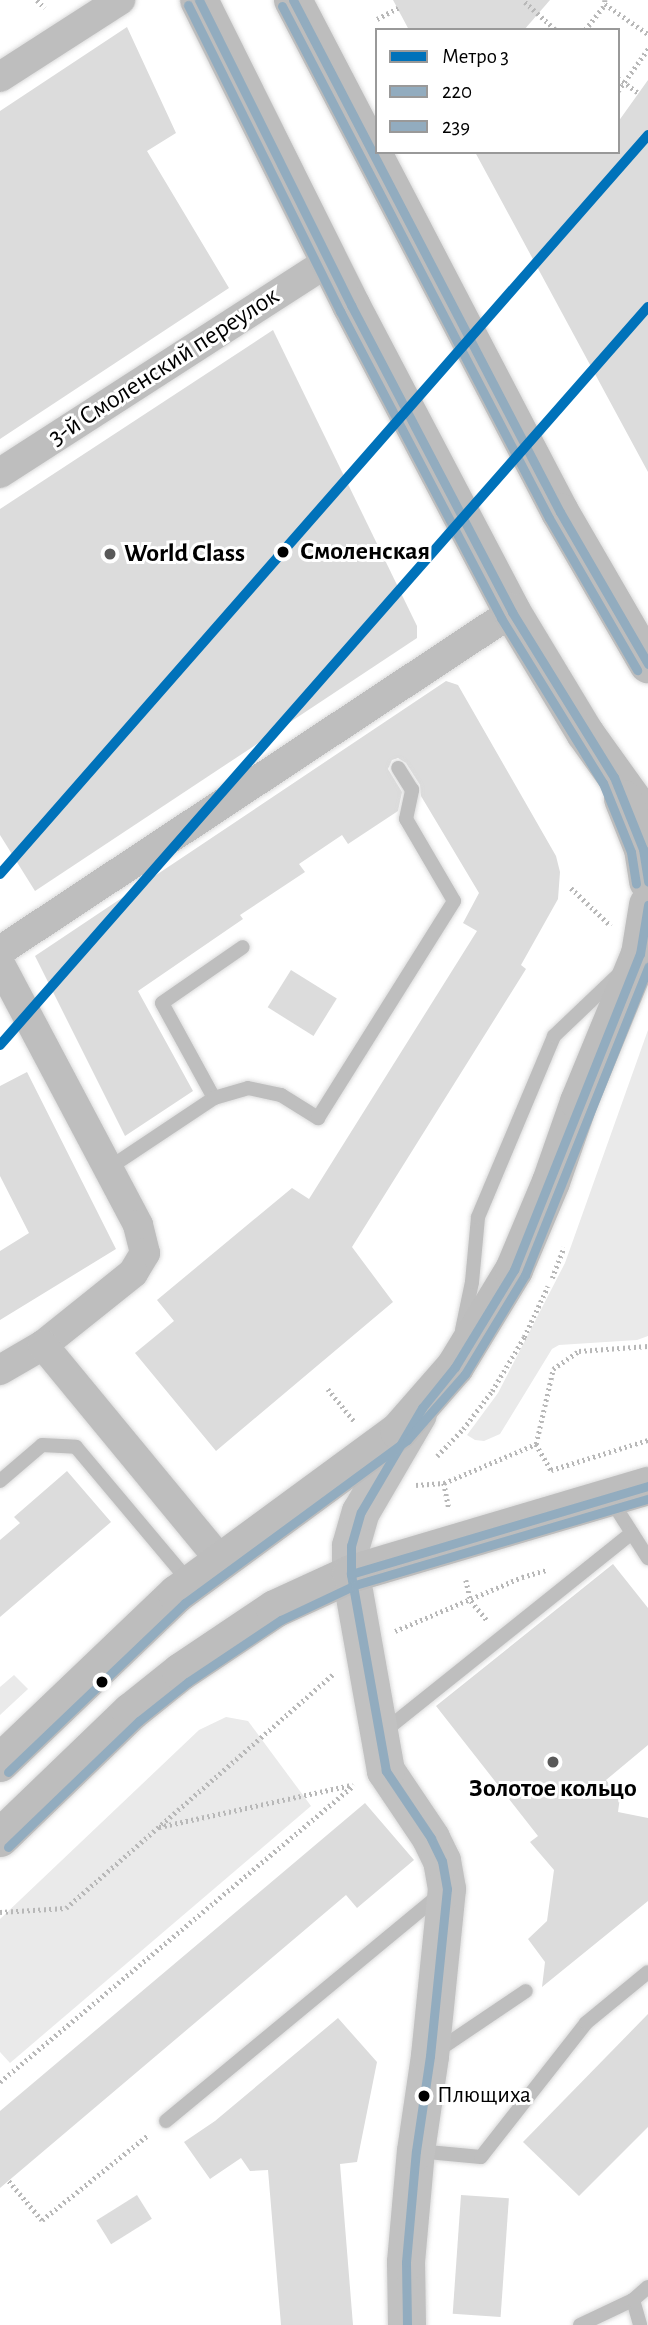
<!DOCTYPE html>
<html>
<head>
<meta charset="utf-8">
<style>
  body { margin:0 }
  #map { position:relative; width:648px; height:2325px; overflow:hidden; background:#fff; font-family:"Alegreya Sans",sans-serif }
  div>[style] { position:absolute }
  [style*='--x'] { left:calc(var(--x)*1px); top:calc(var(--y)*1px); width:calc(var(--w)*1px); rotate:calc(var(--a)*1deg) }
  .green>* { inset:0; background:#eaeaea }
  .building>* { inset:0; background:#dcdcdc; transform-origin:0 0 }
  .path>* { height:4.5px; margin-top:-2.25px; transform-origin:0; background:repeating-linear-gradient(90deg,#b8b8b8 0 2px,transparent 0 5.5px) }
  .roads { filter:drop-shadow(0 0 2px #dbdbdb) drop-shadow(0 0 2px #dbdbdb) }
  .lane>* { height:14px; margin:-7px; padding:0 7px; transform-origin:7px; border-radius:7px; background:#bebebe }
  .street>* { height:30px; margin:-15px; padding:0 15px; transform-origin:15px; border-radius:15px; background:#bebebe }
  .secondary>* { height:38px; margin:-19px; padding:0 19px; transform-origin:19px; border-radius:19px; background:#c1c1c1 }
  .primary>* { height:38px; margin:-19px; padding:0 19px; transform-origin:19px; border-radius:19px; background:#bdbdbd }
  .bus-1>* { height:9px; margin:-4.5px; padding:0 4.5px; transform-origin:4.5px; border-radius:4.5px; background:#92acbf }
  .bus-2>* { height:9px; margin:-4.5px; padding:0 4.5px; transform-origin:4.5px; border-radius:4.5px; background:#92acbf }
  .metro-1>* { height:10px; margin:-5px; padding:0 5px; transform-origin:5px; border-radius:5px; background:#0072ba }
  .dots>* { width:19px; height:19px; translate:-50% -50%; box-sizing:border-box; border:4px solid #fff; border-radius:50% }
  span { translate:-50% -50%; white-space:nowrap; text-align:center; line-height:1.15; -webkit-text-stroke:6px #fff; paint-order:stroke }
  .bus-label { font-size:24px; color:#000 }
  .left { translate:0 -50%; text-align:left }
  .street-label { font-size:26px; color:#000 }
  .stop-label { font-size:26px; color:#000; font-weight:700 }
  .poi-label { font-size:26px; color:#000; font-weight:700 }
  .legend { position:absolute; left:375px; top:28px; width:245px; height:126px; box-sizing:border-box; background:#fff; border:2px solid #999; margin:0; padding:9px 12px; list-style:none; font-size:21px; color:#000 }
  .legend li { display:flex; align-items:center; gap:14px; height:35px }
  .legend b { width:35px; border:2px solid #999 }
</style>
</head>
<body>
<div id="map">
  <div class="green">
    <div style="clip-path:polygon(648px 1030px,648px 1336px,637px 1340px,559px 1345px,552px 1349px,500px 1434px,484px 1441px,475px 1440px,467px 1435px,498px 1393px,565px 1263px)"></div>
    <div style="clip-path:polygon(14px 1675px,28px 1689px,0 1715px,0 1687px)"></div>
    <div style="clip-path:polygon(226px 1717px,248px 1721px,311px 1806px,10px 2063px,0 2052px,0 1919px,199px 1730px)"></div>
  </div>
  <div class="building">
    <div style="clip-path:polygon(393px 0,550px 0,524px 30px,409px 30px)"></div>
    <div style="clip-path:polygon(127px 27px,176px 133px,147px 151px,229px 288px,0 439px,0 111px)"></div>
    <div style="clip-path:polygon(648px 80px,648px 472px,475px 152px,618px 152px,618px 122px)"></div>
    <div style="clip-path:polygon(273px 330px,417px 626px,417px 638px,35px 891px,0 835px,0 509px)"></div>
    <div style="clip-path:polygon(446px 681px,458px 685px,556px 856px,560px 872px,558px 899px,521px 965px,526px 969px,352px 1247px,393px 1302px,216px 1451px,135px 1353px,174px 1321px,157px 1300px,292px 1188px,309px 1199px,477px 931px,463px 923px,479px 893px,421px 796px,420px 785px,406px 763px,398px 758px,392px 760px,388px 769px,402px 792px,398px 811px,348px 844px,342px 835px,299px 864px,305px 872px,240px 915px,243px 919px,138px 991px,193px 1091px,125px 1136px,35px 956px)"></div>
    <div style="left:291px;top:970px;width:54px;height:44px;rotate:32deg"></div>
    <div style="clip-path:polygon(27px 1072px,116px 1249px,0 1320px,0 1251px,29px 1233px,0 1176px,0 1086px)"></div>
    <div style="clip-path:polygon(67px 1471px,111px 1522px,0 1617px,0 1540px,20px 1523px,14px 1517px)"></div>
    <div style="clip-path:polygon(613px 1564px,648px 1608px,648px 1745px,606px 1780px,620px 1797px,618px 1812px,648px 1818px,648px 1901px,542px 1987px,545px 1962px,528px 1939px,547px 1921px,554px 1870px,530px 1842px,538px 1836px,436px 1706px)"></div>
    <div style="clip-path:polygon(365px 1803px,414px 1860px,357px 1908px,346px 1895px,0 2188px,0 2111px)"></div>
    <div style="clip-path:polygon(648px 2014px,648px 2127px,579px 2196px,523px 2142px)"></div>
    <div style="clip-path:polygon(338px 2018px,377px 2062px,357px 2162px,340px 2164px,353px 2325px,281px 2325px,268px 2170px,250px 2171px,241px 2158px,210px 2179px,184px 2142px,215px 2121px)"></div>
    <div style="left:137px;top:2195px;width:28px;height:48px;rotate:58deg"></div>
    <div style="left:461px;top:2195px;width:48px;height:119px;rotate:4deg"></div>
  </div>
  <div class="path">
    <div style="--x:37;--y:0;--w:11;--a:45"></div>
    <div style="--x:605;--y:0;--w:4;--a:90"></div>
    <div style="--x:605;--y:4;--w:52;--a:34.9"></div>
    <div style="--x:525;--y:2;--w:42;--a:42.1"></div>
    <div style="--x:377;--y:19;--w:24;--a:-28"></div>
    <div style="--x:585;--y:30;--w:33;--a:-52"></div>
    <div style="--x:618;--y:78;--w:26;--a:36"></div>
    <div style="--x:618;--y:91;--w:52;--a:-54.5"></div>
    <div style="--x:571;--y:888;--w:55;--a:43.5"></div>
    <div style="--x:552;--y:1278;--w:33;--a:-69"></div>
    <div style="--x:328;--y:1389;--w:41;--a:50.9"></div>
    <div style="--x:536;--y:1444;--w:77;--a:-77.2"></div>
    <div style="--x:553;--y:1369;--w:32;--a:-35"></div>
    <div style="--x:579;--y:1351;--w:69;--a:-4.1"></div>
    <div style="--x:437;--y:1456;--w:37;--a:-46"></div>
    <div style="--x:463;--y:1429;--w:48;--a:-52.7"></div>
    <div style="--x:492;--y:1391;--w:63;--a:-59.3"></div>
    <div style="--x:524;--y:1337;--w:56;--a:-64.8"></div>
    <div style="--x:444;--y:1483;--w:100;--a:-23"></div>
    <div style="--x:536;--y:1444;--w:30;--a:60"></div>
    <div style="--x:551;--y:1470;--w:102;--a:-17.2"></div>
    <div style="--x:416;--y:1485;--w:28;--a:-4"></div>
    <div style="--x:444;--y:1483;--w:26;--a:79"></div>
    <div style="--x:466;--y:1580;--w:22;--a:77"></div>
    <div style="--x:471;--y:1601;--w:26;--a:50"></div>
    <div style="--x:395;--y:1631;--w:138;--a:-23"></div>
    <div style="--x:522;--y:1577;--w:25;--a:-16"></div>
    <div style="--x:159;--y:1827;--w:198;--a:-12.3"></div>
    <div style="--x:0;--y:1912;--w:66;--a:-3.5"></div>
    <div style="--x:66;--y:1908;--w:356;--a:-41.2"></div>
    <div style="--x:0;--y:2082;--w:462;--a:-40"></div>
    <div style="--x:9;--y:2181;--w:51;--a:49.8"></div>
    <div style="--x:42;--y:2220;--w:136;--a:-38.7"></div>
  </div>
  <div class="roads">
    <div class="lane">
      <div style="--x:214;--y:1098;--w:108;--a:-118.7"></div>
      <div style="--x:162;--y:1003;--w:98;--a:-34.7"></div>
      <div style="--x:109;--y:1168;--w:126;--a:-33.7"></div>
      <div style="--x:214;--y:1098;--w:35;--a:-16"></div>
      <div style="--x:248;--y:1088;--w:34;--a:12"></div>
      <div style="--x:281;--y:1095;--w:44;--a:31.9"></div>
      <div style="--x:318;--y:1118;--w:256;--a:-57.9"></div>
      <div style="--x:454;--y:901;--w:95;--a:-120.3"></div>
      <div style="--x:406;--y:819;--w:30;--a:-78"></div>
      <div style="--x:412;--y:790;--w:26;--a:-122"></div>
      <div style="--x:462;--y:1330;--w:49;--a:-78.2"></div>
      <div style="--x:472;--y:1282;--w:65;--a:-84.7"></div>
      <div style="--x:478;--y:1217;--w:196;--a:-67.2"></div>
      <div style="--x:554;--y:1036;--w:90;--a:-43.6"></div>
      <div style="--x:0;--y:1481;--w:55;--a:-40.6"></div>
      <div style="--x:42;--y:1445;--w:34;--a:3"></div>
      <div style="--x:76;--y:1447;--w:179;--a:50"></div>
      <div style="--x:611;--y:1500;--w:69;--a:57.5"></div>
      <div style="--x:382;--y:1733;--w:320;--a:-38.7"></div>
      <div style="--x:437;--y:2051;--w:107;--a:-34"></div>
      <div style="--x:166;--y:2121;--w:356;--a:-39.6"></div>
      <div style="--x:417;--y:2151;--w:64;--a:5.4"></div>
      <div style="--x:481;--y:2157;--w:170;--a:-51.9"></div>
      <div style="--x:586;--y:2023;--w:80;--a:-39.4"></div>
      <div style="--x:633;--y:2300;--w:26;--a:74"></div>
      <div style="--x:580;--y:2325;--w:59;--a:-25.3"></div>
      <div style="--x:633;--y:2300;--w:20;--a:-41"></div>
    </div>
    <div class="street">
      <div style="--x:0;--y:77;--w:143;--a:-32.7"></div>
      <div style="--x:0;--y:473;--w:391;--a:-32.8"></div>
      <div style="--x:0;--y:951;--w:614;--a:-33.51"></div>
      <div style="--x:0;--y:964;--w:295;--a:62.1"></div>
      <div style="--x:138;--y:1225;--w:29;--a:76"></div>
      <div style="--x:145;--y:1253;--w:23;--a:121"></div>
      <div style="--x:133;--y:1273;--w:115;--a:141.3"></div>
      <div style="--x:43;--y:1345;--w:50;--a:149.8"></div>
      <div style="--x:43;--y:1345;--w:278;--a:50.5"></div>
    </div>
    <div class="secondary">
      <div style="--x:407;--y:2325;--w:63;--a:-90.9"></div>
      <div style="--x:406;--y:2262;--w:111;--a:-84.9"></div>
      <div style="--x:416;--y:2151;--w:96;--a:-81.6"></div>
      <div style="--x:430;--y:2056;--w:168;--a:-84.2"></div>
      <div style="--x:447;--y:1889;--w:28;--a:-100"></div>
      <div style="--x:442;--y:1861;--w:25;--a:-116"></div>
      <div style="--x:431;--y:1838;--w:81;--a:-123.9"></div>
      <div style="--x:386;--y:1771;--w:200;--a:-100.1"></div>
      <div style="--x:351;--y:1574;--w:28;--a:-90"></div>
      <div style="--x:351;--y:1546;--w:35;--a:-74"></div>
      <div style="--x:361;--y:1512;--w:113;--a:-59.8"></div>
    </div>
    <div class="primary">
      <div style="--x:199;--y:0;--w:341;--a:63.5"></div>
      <div style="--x:351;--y:305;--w:347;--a:62.3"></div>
      <div style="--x:512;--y:612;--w:141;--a:58.9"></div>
      <div style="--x:585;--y:733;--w:108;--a:54.4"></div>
      <div style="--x:293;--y:0;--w:577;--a:62.46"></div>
      <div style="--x:560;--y:512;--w:176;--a:59.9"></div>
      <div style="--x:623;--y:799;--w:54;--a:68.2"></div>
      <div style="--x:643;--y:849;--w:33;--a:81"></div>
      <div style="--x:0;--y:1763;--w:245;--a:-43.7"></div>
      <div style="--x:177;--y:1594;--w:275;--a:-36.3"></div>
      <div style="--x:399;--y:1431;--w:85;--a:-48.8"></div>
      <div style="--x:455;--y:1367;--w:114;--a:-58.7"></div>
      <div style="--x:514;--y:1270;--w:95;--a:-67.2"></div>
      <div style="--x:551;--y:1182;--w:85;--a:-70.7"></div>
      <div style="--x:579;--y:1102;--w:160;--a:-67.6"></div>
      <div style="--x:640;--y:954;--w:50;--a:-80.7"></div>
      <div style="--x:0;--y:1838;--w:182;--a:-43.9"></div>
      <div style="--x:131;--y:1712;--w:64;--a:-38.7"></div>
      <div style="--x:181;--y:1672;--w:113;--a:-33.8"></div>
      <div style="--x:275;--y:1609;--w:84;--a:-24.7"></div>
      <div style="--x:351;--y:1574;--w:310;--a:-16.5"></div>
    </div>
  </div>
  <div class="bus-1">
    <div style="--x:199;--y:0;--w:341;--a:63.5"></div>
    <div style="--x:351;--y:305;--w:347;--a:62.3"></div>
    <div style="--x:512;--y:612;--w:194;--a:58.3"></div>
    <div style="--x:614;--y:777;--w:78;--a:68.1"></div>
    <div style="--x:643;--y:849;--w:33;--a:81"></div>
    <div style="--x:293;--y:0;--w:577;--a:62.46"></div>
    <div style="--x:560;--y:512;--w:176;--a:59.9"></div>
    <div style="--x:351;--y:1574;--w:310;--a:-16.5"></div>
    <div style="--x:407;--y:2325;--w:63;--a:-90.9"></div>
    <div style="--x:406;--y:2262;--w:111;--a:-84.9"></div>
    <div style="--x:416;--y:2151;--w:96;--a:-81.6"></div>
    <div style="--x:430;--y:2056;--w:168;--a:-84.2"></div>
    <div style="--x:447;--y:1889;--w:28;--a:-100"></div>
    <div style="--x:442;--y:1861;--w:25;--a:-116"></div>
    <div style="--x:431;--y:1838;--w:81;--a:-123.9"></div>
    <div style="--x:386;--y:1771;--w:200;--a:-100.1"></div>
    <div style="--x:351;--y:1574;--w:28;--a:-90"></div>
    <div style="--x:351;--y:1546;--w:35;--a:-74"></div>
    <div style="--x:361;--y:1512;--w:121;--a:-59.6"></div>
    <div style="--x:422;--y:1408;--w:53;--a:-51.2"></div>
    <div style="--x:455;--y:1367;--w:114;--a:-58.7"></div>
    <div style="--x:514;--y:1270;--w:340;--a:-68.3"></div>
    <div style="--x:640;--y:954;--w:50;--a:-80.7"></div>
  </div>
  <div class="bus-2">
    <div style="--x:188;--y:5;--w:342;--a:63.6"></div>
    <div style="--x:340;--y:311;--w:347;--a:62.3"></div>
    <div style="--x:501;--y:618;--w:194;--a:58.3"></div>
    <div style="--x:603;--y:783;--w:74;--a:67.9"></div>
    <div style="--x:631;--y:852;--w:32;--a:81"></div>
    <div style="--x:282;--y:6;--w:577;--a:62.46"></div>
    <div style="--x:549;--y:518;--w:176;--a:59.9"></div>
    <div style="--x:8;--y:1772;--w:245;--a:-43.7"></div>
    <div style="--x:185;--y:1603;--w:275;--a:-36.3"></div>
    <div style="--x:407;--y:1440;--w:88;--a:-48.7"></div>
    <div style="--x:465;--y:1374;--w:116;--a:-58.8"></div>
    <div style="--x:525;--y:1275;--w:332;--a:-68.2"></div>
    <div style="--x:8;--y:1847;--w:182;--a:-43.9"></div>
    <div style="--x:139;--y:1721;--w:63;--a:-38.5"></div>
    <div style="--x:188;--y:1682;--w:112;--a:-33.7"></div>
    <div style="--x:281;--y:1620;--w:82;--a:-25.3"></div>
    <div style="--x:355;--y:1585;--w:305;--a:-16.4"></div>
  </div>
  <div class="metro-1">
    <div style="--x:0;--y:874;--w:983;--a:-48.75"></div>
    <div style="--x:0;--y:1045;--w:982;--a:-48.72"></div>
  </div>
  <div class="dots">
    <div style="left:283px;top:552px;background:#000"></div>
    <div style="left:110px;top:554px;background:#595959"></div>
    <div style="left:102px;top:1682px;background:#000"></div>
    <div style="left:553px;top:1762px;background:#595959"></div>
    <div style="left:424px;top:2096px;background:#000"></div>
  </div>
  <div class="bus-label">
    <span class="left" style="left:437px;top:2096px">Плющиха</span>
  </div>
  <div class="street-label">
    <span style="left:164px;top:367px;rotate:-33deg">3-й Смоленский переулок</span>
  </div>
  <div class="stop-label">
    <span class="left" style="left:300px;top:552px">Смоленская</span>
  </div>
  <div class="poi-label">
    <span class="left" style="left:124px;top:554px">World Class</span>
    <span style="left:553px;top:1789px">Золотое кольцо</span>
  </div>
  <ul class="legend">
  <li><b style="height:9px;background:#0072ba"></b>Метро 3</li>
  <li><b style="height:9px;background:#92acbf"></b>220</li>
  <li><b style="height:9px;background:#92acbf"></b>239</li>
  </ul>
</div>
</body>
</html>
